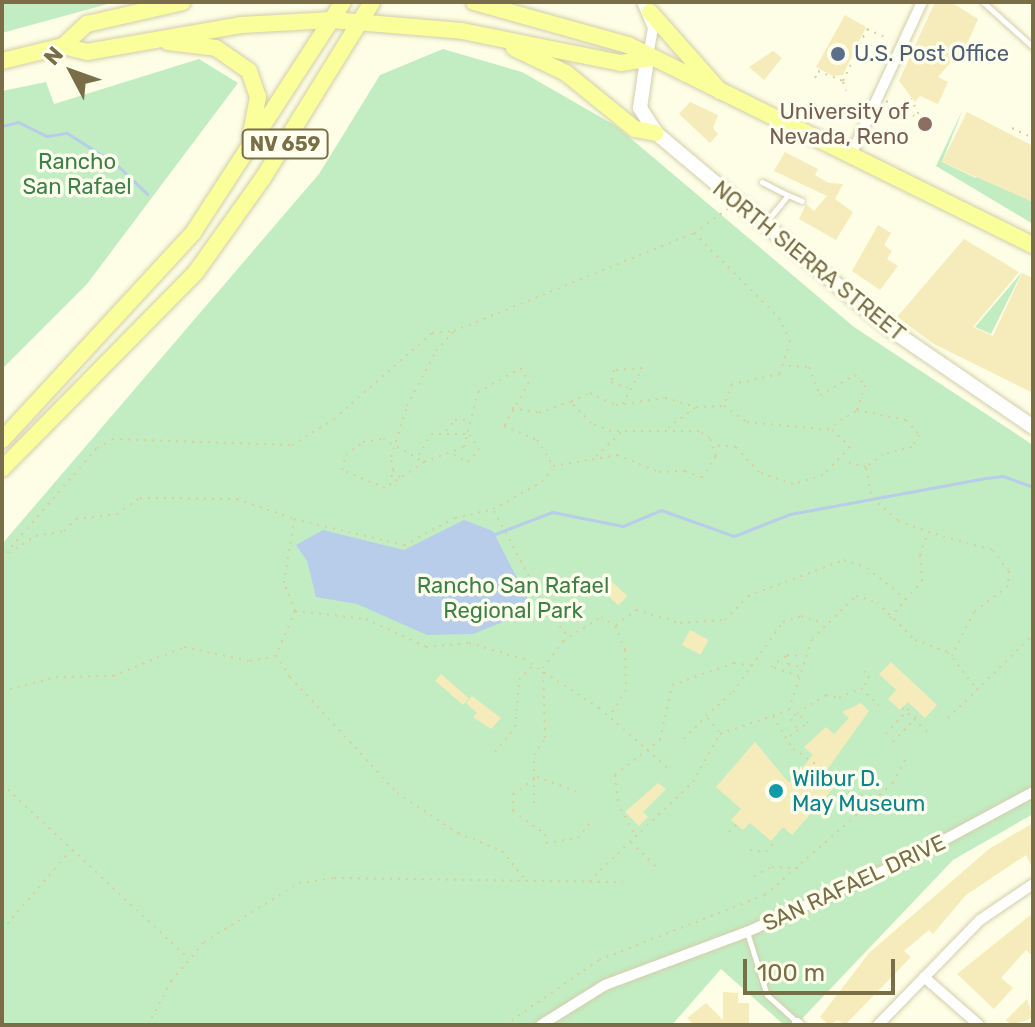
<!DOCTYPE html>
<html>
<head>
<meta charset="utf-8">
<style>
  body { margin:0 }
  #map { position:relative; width:1035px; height:1027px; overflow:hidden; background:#fdfee5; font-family:Rubik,sans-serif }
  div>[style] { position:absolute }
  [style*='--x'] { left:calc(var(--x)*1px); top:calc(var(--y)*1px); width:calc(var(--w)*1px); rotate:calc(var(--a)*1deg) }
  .green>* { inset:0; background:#c2edc2 }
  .water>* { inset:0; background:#b7cde9 }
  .stream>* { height:3px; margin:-1.5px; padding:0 1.5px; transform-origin:1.5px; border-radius:1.5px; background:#b7cde9 }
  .building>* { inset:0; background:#f6ebba; transform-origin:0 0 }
  .path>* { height:2px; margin-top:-1px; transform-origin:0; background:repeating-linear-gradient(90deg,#dbcf9d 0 2px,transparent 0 8px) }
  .roads { filter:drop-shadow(0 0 2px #d3ceac) drop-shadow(0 0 2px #d3ceac) }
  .service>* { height:5px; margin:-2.5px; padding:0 2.5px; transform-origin:2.5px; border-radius:2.5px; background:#fff }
  .minor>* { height:10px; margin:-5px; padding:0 5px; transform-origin:5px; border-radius:5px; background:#fff }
  .secondary>* { height:14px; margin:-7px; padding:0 7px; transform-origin:7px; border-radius:7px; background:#fff }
  .primary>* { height:16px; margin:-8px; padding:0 8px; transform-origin:8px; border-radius:8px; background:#faff9b }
  .path-bridge>* { height:2px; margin-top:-1px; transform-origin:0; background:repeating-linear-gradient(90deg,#dbcf9d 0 2px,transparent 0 8px) }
  .dots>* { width:22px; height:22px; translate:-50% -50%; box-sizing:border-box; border:4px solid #feffed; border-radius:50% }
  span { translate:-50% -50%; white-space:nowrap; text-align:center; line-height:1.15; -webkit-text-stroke:7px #feffed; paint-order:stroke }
  .shield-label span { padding:2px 6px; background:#feffed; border:2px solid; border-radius:6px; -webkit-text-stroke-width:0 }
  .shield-label { font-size:20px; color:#796e47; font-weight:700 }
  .service-label { font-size:22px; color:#4e5e75 }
  .left { translate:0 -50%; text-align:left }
  .education-label { font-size:22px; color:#785e54 }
  .right { translate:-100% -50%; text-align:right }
  .park-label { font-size:22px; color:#3e8047 }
  .street-label { font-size:22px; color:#796e47 }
  .culture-label { font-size:22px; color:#0d838f }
  .frame { position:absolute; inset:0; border:4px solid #796e47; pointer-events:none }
  .north { position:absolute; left:32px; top:32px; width:80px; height:80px; -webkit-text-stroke:6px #feffed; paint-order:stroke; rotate:311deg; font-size:22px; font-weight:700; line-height:32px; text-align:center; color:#796e47 }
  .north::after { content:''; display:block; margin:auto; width:28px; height:36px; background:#796e47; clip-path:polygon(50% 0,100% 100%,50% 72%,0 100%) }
  .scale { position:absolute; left:743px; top:959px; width:152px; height:36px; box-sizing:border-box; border:4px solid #796e47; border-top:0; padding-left:10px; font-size:24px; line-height:28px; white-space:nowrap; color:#796e47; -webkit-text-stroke:6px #feffed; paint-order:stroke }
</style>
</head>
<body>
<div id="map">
  <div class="green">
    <div style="clip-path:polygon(2px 2px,115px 2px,2px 33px)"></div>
    <div style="clip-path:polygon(443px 49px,522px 72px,616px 126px,854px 327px,1033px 445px,1033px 814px,953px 860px,796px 1025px,784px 1025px,721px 969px,672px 1025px,2px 1025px,2px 544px,319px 174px,380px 75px)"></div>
    <div style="clip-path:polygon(199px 59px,238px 83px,87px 284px,2px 369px,2px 91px,46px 82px,54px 104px)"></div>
    <div style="clip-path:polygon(963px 109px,942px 162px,976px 178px,982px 166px,985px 179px,1033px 202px,1033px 224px,936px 166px)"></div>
    <div style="clip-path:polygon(1022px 272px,991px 334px,975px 327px)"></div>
  </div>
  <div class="water">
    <div style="clip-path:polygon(464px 520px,493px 531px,529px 602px,503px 622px,473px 634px,427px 635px,357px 604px,316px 597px,307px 561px,296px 545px,323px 530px,404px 550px)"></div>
  </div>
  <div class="stream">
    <div style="--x:2;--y:126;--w:16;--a:-14"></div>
    <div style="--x:18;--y:122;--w:32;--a:26"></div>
    <div style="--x:47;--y:136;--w:20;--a:-9"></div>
    <div style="--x:67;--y:133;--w:59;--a:32.6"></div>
    <div style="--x:117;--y:165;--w:42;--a:44"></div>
    <div style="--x:495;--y:534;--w:61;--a:-21.1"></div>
    <div style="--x:552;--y:512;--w:72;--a:11.2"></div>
    <div style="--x:623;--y:526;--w:41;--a:-22.8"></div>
    <div style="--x:661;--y:510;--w:77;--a:19.6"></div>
    <div style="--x:734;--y:536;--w:60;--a:-21.4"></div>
    <div style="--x:790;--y:514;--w:199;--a:-10.4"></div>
    <div style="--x:986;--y:478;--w:17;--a:-7"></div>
    <div style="--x:1003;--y:476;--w:32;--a:20"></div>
  </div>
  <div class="building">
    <div style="clip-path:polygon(935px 2px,951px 2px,978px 19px,958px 64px,951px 62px,938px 77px,948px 82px,938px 104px,920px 96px,915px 102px,899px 81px)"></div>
    <div style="clip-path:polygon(845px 15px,866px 27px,843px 75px,833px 76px,816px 67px)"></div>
    <div style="clip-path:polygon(773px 51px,782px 58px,764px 80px,749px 67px)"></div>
    <div style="clip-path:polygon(690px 102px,718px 115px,713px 128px,718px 134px,710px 143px,679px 114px)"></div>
    <div style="clip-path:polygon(967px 112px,1033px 146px,1033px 202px,942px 162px)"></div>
    <div style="clip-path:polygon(785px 152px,818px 169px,815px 175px,829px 183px,843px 184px,835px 199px,853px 212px,836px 240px,799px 219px,806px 204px,814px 211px,827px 196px,774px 171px)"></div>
    <div style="clip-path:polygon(878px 225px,891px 233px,884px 245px,892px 251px,887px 259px,898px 266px,880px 290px,852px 271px)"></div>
    <div style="clip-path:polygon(964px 239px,1019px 272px,973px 327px,993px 336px,1022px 273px,1033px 278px,1033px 393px,934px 344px,897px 317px)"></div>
    <div style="left:609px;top:579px;width:25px;height:13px;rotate:43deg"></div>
    <div style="left:690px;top:630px;width:21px;height:17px;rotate:28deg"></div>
    <div style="clip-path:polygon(891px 662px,937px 705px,925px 718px,908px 702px,900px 710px,888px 699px,896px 690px,879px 674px)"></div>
    <div style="left:441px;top:674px;width:37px;height:9px;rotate:41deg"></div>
    <div style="clip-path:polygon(472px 696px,501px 718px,491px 729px,473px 717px,477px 713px,466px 703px)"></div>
    <div style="clip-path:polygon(861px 703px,869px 711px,824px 774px,836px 785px,792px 835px,783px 827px,771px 841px,750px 823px,743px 830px,731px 820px,741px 809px,716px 787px,755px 742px,789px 783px,813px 755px,804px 747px,826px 727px,834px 734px,849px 718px,842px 712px)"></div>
    <div style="clip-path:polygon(658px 783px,666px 789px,643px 812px,648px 817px,639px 826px,625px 812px)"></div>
    <div style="clip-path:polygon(1033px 823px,1033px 869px,1026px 855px,966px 895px,933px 934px,929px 930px,904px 951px,911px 957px,845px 1025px,838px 1020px,829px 1025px,820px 1017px,869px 953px,989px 849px)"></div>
    <div style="clip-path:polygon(1033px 913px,1033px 956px,1026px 950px,1001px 978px,1013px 988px,994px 1009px,957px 974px)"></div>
    <div style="clip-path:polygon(723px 992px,738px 993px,738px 1003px,749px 1003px,749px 1025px,694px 1025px,687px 1018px,706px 1003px,723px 1020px)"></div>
    <div style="clip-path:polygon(1027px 999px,1033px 1018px,1011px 1025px,1006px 1020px)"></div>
  </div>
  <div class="path">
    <div style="--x:815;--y:78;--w:8;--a:-67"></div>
    <div style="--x:818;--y:71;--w:27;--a:22"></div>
    <div style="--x:843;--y:81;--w:57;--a:-65.2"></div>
    <div style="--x:867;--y:29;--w:20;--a:24"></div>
    <div style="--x:843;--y:82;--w:9;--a:72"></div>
    <div style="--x:886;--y:101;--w:13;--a:23"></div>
    <div style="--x:908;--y:102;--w:10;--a:151"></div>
    <div style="--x:899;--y:107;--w:27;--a:31"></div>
    <div style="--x:922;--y:121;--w:25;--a:-116"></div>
    <div style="--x:853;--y:107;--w:9;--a:77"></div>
    <div style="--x:1012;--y:128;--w:23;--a:25"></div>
    <div style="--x:694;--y:233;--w:120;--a:45"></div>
    <div style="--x:779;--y:318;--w:25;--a:64"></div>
    <div style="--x:790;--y:341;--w:34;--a:107"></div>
    <div style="--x:780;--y:374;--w:49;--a:168.2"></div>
    <div style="--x:732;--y:384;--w:23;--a:110"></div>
    <div style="--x:724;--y:406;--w:28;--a:35"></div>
    <div style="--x:747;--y:422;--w:85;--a:5.4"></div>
    <div style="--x:832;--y:430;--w:25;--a:43"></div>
    <div style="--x:850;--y:447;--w:39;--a:134"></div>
    <div style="--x:823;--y:475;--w:31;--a:163"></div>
    <div style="--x:793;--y:484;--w:36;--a:-161"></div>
    <div style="--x:759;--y:472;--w:34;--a:-133"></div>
    <div style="--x:736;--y:447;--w:21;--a:-175"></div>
    <div style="--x:789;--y:366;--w:20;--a:3"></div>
    <div style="--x:809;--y:367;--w:30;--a:69"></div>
    <div style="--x:820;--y:395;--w:40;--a:-29.7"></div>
    <div style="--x:855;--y:375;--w:14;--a:45"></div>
    <div style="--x:865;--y:385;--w:26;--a:108"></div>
    <div style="--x:857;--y:410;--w:50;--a:11.5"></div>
    <div style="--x:906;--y:420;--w:20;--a:49"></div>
    <div style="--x:919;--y:435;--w:14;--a:120"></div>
    <div style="--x:912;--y:447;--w:30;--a:166"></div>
    <div style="--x:883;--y:454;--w:21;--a:143"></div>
    <div style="--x:866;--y:467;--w:23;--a:-165"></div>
    <div style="--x:623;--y:404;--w:41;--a:-62.2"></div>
    <div style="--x:642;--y:368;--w:28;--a:176"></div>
    <div style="--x:614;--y:370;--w:12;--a:104"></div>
    <div style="--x:611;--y:382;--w:18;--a:19"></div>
    <div style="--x:512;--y:408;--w:27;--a:10"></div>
    <div style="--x:539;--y:413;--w:33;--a:-20"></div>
    <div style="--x:668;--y:428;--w:34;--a:-37"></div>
    <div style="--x:827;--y:429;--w:34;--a:-32"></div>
    <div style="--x:446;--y:431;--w:14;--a:-51"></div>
    <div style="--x:455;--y:420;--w:15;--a:-4"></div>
    <div style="--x:383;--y:439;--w:47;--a:29.3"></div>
    <div style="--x:424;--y:462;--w:47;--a:146.3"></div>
    <div style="--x:385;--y:488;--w:47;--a:-157.3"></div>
    <div style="--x:342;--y:470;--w:16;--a:-75"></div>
    <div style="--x:346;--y:455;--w:21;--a:-37"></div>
    <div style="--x:363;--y:442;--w:20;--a:-9"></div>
    <div style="--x:419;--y:455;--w:24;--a:-60"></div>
    <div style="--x:431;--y:434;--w:36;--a:0"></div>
    <div style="--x:454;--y:455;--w:16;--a:27"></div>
    <div style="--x:468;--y:462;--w:16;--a:-47"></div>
    <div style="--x:479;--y:450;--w:19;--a:-122"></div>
    <div style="--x:596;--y:456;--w:34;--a:-43"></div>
    <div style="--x:424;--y:462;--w:43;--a:-20.6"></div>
    <div style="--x:464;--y:447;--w:57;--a:-75.7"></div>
    <div style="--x:478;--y:392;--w:49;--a:-29.2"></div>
    <div style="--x:521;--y:368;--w:16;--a:60"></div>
    <div style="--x:529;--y:382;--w:51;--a:119.6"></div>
    <div style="--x:504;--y:426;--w:36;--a:23"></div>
    <div style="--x:537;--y:440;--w:31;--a:58"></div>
    <div style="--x:553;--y:466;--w:65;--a:-9.8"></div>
    <div style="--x:617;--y:455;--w:45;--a:22"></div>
    <div style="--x:659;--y:472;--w:26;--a:-2"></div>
    <div style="--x:685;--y:471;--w:18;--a:22"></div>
    <div style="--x:702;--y:478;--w:26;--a:-58"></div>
    <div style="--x:716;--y:456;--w:19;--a:-108"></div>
    <div style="--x:710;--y:438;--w:13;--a:-148"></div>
    <div style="--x:699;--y:431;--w:88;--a:180"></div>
    <div style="--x:611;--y:431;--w:22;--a:-158"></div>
    <div style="--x:591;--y:423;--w:29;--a:-134"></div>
    <div style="--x:571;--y:402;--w:21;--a:-25"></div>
    <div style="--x:590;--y:393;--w:29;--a:25"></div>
    <div style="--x:616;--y:405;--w:49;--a:-8.1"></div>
    <div style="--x:665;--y:398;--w:32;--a:16"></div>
    <div style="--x:696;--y:407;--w:28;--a:-2"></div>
    <div style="--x:866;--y:468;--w:31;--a:79"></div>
    <div style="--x:872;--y:498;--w:35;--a:41"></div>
    <div style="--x:898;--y:521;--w:31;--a:19"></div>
    <div style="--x:393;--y:470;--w:13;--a:-99"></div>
    <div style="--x:391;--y:457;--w:53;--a:-72.6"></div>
    <div style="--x:407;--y:406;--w:62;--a:-62.2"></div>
    <div style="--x:436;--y:351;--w:27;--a:-48"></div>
    <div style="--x:454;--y:331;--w:259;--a:-22.2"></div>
    <div style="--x:694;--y:233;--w:43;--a:-35.5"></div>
    <div style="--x:390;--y:485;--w:15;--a:-79"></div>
    <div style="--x:393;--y:470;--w:13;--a:45"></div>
    <div style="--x:494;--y:511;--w:117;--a:61.9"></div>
    <div style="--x:549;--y:614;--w:29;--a:49"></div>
    <div style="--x:6;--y:553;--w:139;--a:-49.1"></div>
    <div style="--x:97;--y:448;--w:17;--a:-31"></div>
    <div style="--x:112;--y:439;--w:180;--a:1.9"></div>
    <div style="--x:292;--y:445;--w:49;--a:-31.8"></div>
    <div style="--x:334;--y:419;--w:130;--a:-41.3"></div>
    <div style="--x:432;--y:333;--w:22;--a:-5"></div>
    <div style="--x:2;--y:557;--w:40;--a:-32"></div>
    <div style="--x:36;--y:536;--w:28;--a:-10"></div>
    <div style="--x:64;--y:531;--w:17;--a:-45"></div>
    <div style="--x:76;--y:519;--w:41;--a:-7"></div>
    <div style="--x:117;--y:514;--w:28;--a:-35"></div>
    <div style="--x:140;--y:498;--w:97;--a:0.6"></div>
    <div style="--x:237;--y:499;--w:58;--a:19.1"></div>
    <div style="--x:295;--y:611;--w:71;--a:6.4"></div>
    <div style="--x:366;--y:619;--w:66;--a:25"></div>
    <div style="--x:426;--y:647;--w:43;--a:-5.3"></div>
    <div style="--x:469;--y:643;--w:57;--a:16.2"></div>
    <div style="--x:524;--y:659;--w:90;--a:33.2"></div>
    <div style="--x:599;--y:708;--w:91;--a:41"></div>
    <div style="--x:295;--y:611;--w:48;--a:113.4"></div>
    <div style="--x:276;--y:655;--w:26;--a:58"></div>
    <div style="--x:290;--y:677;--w:158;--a:47.3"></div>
    <div style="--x:397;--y:793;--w:73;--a:33.3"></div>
    <div style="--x:458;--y:833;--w:48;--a:22.2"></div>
    <div style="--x:502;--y:851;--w:40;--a:51"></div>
    <div style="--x:295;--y:611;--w:30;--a:-111"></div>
    <div style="--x:284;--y:583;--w:65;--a:-81.1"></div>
    <div style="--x:294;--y:519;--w:113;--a:13.3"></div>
    <div style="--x:404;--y:545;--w:58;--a:-27.9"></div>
    <div style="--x:455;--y:518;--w:39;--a:-13"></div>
    <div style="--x:493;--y:509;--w:56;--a:-28.9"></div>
    <div style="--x:542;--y:482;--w:17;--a:-54"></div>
    <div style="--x:890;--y:618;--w:49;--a:-49.1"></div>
    <div style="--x:922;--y:581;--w:26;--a:-94"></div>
    <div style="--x:920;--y:555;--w:24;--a:-71"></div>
    <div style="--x:928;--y:532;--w:67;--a:15.5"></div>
    <div style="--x:993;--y:550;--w:26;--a:53"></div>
    <div style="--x:1009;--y:571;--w:15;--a:94"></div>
    <div style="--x:1008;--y:586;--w:43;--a:142.6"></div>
    <div style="--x:974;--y:612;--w:49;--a:116.6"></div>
    <div style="--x:616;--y:625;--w:25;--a:-37"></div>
    <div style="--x:636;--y:610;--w:46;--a:16.5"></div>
    <div style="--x:680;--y:623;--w:45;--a:-3.8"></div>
    <div style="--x:725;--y:620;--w:33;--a:-46"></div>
    <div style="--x:748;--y:596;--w:103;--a:-20.6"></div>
    <div style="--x:844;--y:560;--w:24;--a:19"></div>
    <div style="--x:867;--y:568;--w:51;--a:38.7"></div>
    <div style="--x:787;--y:655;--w:9;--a:84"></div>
    <div style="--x:788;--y:664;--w:12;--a:14"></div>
    <div style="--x:864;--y:671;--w:7;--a:45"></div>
    <div style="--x:869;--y:676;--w:13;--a:113"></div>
    <div style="--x:799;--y:676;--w:29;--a:-162"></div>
    <div style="--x:771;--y:667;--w:20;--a:-37"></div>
    <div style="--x:787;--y:655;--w:15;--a:4"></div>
    <div style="--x:2;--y:691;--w:56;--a:-14.5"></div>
    <div style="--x:56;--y:677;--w:57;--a:-1"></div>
    <div style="--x:113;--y:676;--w:77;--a:-22.2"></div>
    <div style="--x:184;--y:647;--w:67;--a:12"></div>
    <div style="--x:250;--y:661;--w:25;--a:-11"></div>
    <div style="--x:902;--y:708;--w:40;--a:43"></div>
    <div style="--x:796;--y:714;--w:7;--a:135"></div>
    <div style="--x:791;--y:719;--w:13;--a:58"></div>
    <div style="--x:773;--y:716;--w:39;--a:59"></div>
    <div style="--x:793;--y:749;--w:56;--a:33.4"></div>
    <div style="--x:948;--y:718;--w:119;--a:-44.3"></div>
    <div style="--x:719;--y:732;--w:21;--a:-129"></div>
    <div style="--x:706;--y:716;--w:36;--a:-42"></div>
    <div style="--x:733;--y:692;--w:86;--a:-54.5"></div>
    <div style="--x:783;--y:622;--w:19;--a:-18"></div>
    <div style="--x:801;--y:616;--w:24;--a:17"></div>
    <div style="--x:886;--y:734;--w:39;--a:-48"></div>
    <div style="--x:790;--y:736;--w:22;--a:-36"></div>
    <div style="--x:808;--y:723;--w:15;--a:-138"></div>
    <div style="--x:797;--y:713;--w:34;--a:-32"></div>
    <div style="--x:826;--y:695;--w:13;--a:13"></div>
    <div style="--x:839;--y:698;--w:24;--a:-24"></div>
    <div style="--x:861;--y:688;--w:25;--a:45"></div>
    <div style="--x:684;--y:739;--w:30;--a:-46"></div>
    <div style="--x:893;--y:742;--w:40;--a:-47"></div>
    <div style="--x:495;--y:752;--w:32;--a:-51"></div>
    <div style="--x:515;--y:727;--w:47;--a:-85.1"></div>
    <div style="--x:519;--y:680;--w:22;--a:-47"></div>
    <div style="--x:537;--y:777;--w:44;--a:20.1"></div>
    <div style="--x:2;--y:784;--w:253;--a:43.1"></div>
    <div style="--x:861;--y:794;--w:14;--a:54"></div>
    <div style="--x:618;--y:801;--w:26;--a:-97"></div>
    <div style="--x:615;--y:775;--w:57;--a:-37.9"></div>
    <div style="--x:660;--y:740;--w:56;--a:-77.7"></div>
    <div style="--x:672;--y:685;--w:66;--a:-19.5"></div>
    <div style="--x:734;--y:663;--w:18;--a:9"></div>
    <div style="--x:534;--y:803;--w:48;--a:-90"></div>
    <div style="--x:534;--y:755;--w:20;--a:-57"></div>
    <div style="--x:545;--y:738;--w:70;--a:-91.6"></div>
    <div style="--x:543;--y:668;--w:34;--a:-53"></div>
    <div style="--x:563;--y:641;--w:45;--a:-32.3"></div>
    <div style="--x:601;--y:617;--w:17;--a:33"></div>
    <div style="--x:615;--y:626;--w:26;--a:67"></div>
    <div style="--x:625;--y:650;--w:40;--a:88.6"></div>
    <div style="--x:626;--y:690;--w:31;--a:122"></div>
    <div style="--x:621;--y:809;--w:31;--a:61"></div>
    <div style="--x:513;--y:811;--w:39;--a:36"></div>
    <div style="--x:545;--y:834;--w:9;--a:84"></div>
    <div style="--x:546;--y:843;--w:32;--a:-9"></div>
    <div style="--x:578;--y:838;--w:24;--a:-52"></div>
    <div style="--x:729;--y:832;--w:11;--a:-45"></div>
    <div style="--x:631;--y:842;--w:35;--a:45"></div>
    <div style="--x:750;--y:850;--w:16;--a:7"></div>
    <div style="--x:766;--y:852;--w:11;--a:-49"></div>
    <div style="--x:754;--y:876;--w:20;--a:-27"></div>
    <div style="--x:772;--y:867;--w:28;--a:2"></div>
    <div style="--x:589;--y:881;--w:144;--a:-43.6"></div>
    <div style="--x:693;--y:782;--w:55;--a:-60.6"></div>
    <div style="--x:720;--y:734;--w:73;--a:-19.2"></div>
    <div style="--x:789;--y:710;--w:75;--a:-72.1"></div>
    <div style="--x:812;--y:639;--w:62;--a:-44.3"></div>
    <div style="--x:856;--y:596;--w:22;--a:16"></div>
    <div style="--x:877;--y:602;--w:54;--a:45"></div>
    <div style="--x:915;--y:640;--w:35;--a:20"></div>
    <div style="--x:948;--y:652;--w:44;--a:52.4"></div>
    <div style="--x:2;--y:930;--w:104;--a:-49.3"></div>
    <div style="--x:148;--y:1025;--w:50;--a:-62.4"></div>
    <div style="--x:171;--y:981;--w:51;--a:-49.8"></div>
    <div style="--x:204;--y:942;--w:112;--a:-31.8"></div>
    <div style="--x:299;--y:883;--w:35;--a:-8"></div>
    <div style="--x:334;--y:878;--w:289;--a:0.8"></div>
    <div style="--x:505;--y:1025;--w:114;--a:-34.7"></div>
    <div style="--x:599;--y:960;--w:178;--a:-21.4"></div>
    <div style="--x:765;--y:895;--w:170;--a:-41.2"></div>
    <div style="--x:893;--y:783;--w:32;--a:-62"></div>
  </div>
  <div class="roads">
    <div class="service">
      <div style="--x:983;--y:2;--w:67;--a:42"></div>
      <div style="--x:762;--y:182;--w:29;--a:27"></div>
      <div style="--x:788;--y:195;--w:33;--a:129"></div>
      <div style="--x:788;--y:195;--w:15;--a:23"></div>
      <div style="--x:747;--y:932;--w:66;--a:72.4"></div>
      <div style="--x:767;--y:995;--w:40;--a:42"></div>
    </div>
    <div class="minor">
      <div style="--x:642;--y:2;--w:28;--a:67"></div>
      <div style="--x:653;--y:28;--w:29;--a:100"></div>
      <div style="--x:850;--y:157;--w:171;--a:-65.1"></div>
      <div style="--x:924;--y:977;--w:73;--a:41.1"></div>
      <div style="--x:797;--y:1023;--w:3;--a:45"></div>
      <div style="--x:541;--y:1025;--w:75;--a:-32"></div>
      <div style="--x:605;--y:985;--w:152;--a:-20.5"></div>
      <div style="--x:747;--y:932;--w:173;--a:-24.2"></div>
      <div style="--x:905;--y:861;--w:145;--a:-28.3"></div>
      <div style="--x:878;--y:1025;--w:146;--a:-45.8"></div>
      <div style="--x:980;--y:920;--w:64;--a:-34.2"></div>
    </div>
    <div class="secondary">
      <div style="--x:647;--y:59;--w:49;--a:98.1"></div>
      <div style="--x:640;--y:108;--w:30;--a:57"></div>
      <div style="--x:656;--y:133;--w:302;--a:40"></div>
      <div style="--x:887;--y:327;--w:177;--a:34.4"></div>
    </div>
    <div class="primary">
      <div style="--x:474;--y:2;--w:160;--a:15.6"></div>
      <div style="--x:628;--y:45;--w:452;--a:26.3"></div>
      <div style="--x:650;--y:12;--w:106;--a:48.5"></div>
      <div style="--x:168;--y:42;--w:48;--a:7.1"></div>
      <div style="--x:216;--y:48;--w:40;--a:34.9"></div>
      <div style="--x:249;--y:71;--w:28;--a:71"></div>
      <div style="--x:258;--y:97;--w:43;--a:100.8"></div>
      <div style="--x:63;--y:46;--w:25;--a:14"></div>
      <div style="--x:87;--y:52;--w:156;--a:-9.9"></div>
      <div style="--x:241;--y:25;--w:91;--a:-3.1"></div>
      <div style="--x:332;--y:20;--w:130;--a:4.8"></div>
      <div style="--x:462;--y:31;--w:162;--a:11.4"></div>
      <div style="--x:621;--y:63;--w:26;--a:-9"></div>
      <div style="--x:514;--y:48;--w:58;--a:25.7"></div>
      <div style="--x:566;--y:73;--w:89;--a:39.1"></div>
      <div style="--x:635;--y:129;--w:21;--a:11"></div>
      <div style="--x:2;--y:61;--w:63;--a:-13.8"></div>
      <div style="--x:63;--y:46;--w:33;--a:-43"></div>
      <div style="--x:87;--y:24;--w:98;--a:-12.9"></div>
      <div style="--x:2;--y:440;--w:282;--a:-47.3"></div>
      <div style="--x:193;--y:233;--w:275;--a:-57"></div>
      <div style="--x:2;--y:469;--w:276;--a:-45.4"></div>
      <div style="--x:196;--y:272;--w:115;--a:-54.5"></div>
      <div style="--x:263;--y:178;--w:207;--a:-58.2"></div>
    </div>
  </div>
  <div class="path-bridge">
    <div style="--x:513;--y:811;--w:17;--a:-90"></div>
    <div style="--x:513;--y:794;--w:29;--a:-35"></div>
  </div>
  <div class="dots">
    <div style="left:838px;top:54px;background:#5c6f8a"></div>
    <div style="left:925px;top:124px;background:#8d6e63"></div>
    <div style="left:776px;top:791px;background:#0f9aa8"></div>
  </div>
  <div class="shield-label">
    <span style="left:285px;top:144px">NV 659</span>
  </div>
  <div class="service-label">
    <span class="left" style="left:854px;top:54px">U.S. Post Office</span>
  </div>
  <div class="education-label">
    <span class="right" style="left:909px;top:124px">University of<br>Nevada, Reno</span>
  </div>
  <div class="park-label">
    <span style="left:77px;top:174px">Rancho<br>San Rafael</span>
    <span style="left:513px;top:598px">Rancho San Rafael<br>Regional Park</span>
  </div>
  <div class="street-label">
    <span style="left:809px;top:261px;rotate:39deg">NORTH SIERRA STREET</span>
    <span style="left:854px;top:883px;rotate:-25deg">SAN RAFAEL DRIVE</span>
  </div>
  <div class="culture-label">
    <span class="left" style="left:792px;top:791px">Wilbur D.<br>May Museum</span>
  </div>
  <div class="frame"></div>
  <div class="north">N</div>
  <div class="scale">100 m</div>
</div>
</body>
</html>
